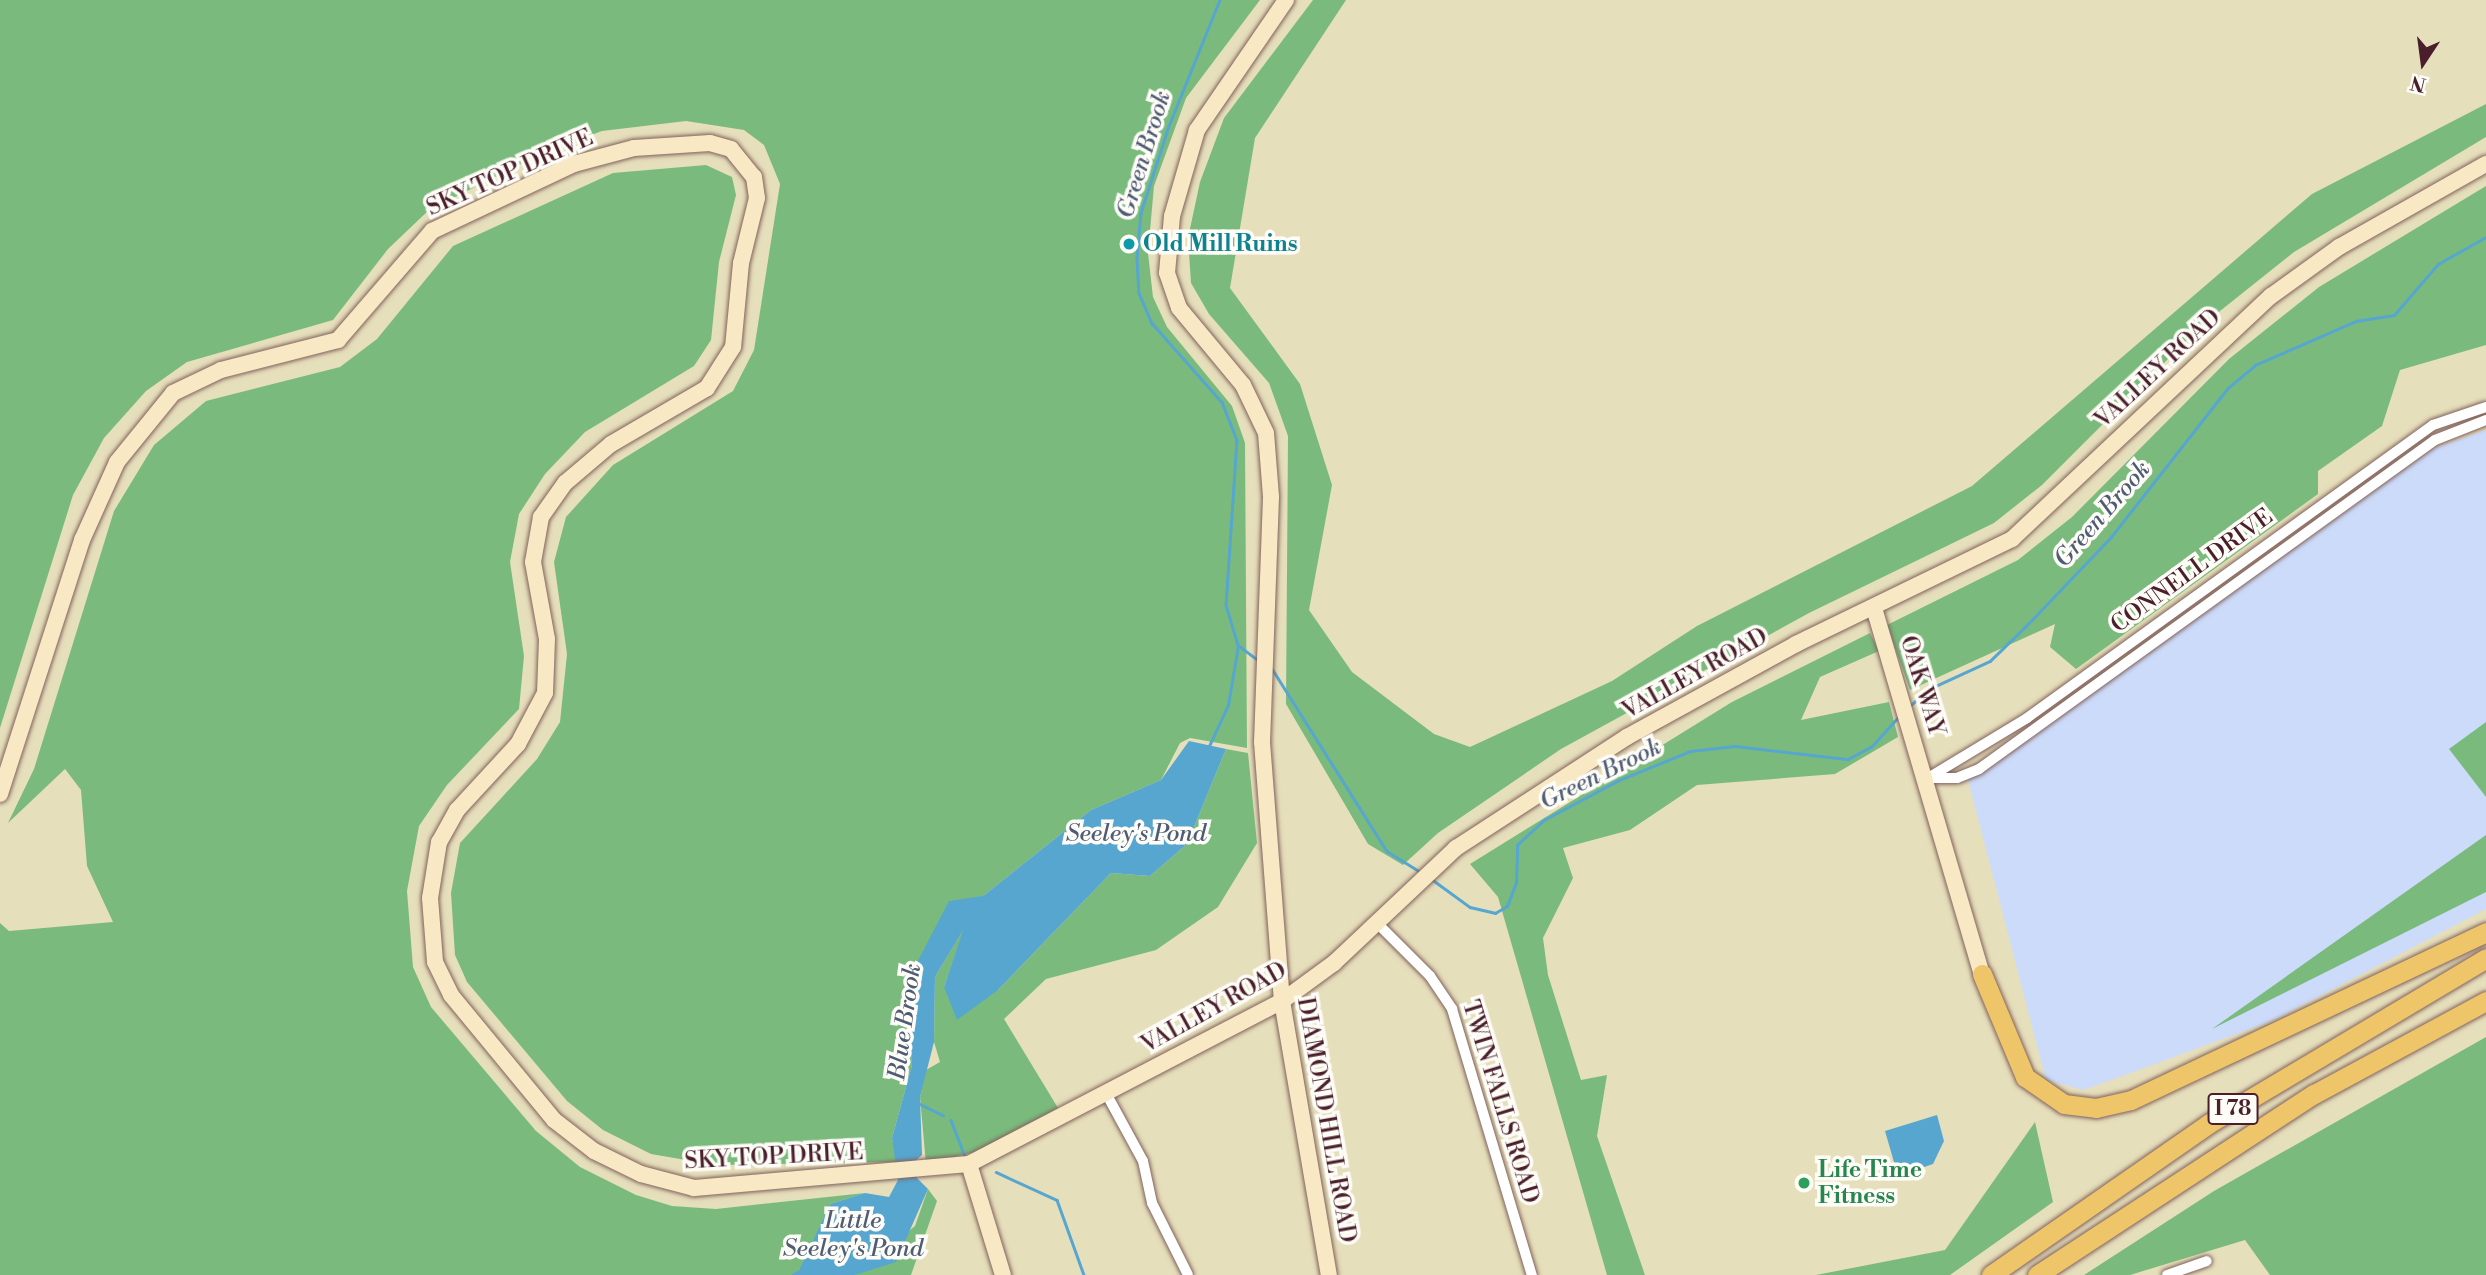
<!DOCTYPE html>
<html>
<head>
<meta charset="utf-8">
<style>
  body { margin:0 }
  #map { position:relative; width:2486px; height:1275px; overflow:hidden; background:#e6dfbb; font-family:"Libre Bodoni",serif }
  div>[style] { position:absolute }
  [style*='--x'] { left:calc(var(--x)*1px); top:calc(var(--y)*1px); width:calc(var(--w)*1px); rotate:calc(var(--a)*1deg) }
  .built>* { inset:0; background:#ccdbfa }
  .forest>* { inset:0; background:#7abb7d }
  .water>* { inset:0; background:#56a6d0 }
  .stream>* { height:2.5px; margin:-1.25px; padding:0 1.25px; transform-origin:1.25px; border-radius:1.25px; background:#56a6d0 }
  .roads { filter:drop-shadow(0 0 2px #81625d) drop-shadow(0 0 2px #81625d) }
  .street>* { height:10px; margin:-5px; padding:0 5px; transform-origin:5px; border-radius:5px; background:#fff }
  .secondary>* { height:16px; margin:-8px; padding:0 8px; transform-origin:8px; border-radius:8px; background:#f8e8c3 }
  .highway>* { height:19px; margin:-9.5px; padding:0 9.5px; transform-origin:9.5px; border-radius:9.5px; background:#eec569 }
  .dots>* { width:19px; height:19px; translate:-50% -50%; box-sizing:border-box; border:4px solid #fdfcf7; border-radius:50% }
  span { translate:-50% -50%; white-space:nowrap; text-align:center; line-height:1.15; -webkit-text-stroke:7px #fdfcf7; paint-order:stroke }
  .shield-label span { padding:2px 5px; background:#fdfcf7; border:2px solid; border-radius:5px; -webkit-text-stroke-width:0 }
  .shield-label { font-size:21px; color:#4a1f2b; font-weight:700 }
  .street-label { font-size:23px; color:#4a1f2b }
  .culture-label { font-size:23px; color:#0d838f; font-weight:700 }
  .left { translate:0 -50%; text-align:left }
  .leisure-label { font-size:23px; color:#27864d; font-weight:700 }
  .water-label { font-size:24px; color:#4f5c75; font-style:italic }
  .north { position:absolute; left:2388px; top:28px; width:70px; height:70px; -webkit-text-stroke:5px #fdfcf7; paint-order:stroke; rotate:193deg; font-size:19px; font-weight:700; line-height:28px; text-align:center; color:#4a1f2b }
  .north::after { content:''; display:block; margin:auto; width:24px; height:32px; background:#4a1f2b; clip-path:polygon(50% 0,100% 100%,50% 72%,0 100%) }
</style>
</head>
<body>
<div id="map">
  <div class="built">
    <div style="clip-path:polygon(2486px 430px,2486px 909px,2272px 1021px,2084px 1090px,2046px 1080px,1968px 780px,2434px 448px)"></div>
  </div>
  <div class="forest">
    <div style="clip-path:polygon(0 0,1260px 0,1186px 98px,1154px 186px,1148px 253px,1153px 297px,1167px 327px,1232px 406px,1245px 443px,1247px 748px,1190px 738px,1180px 743px,1161px 780px,1091px 810px,983px 896px,911px 974px,912px 1065px,892px 1138px,897px 1162px,715px 1165px,651px 1154px,603px 1130px,567px 1101px,467px 982px,455px 955px,451px 893px,460px 843px,537px 759px,560px 722px,567px 654px,554px 562px,566px 517px,613px 465px,733px 391px,754px 350px,780px 184px,764px 145px,744px 130px,686px 121px,602px 131px,543px 153px,429px 210px,388px 249px,333px 320px,187px 362px,146px 391px,104px 438px,73px 495px,0 728px)"></div>
    <div style="clip-path:polygon(1313px 0,1346px 0,1255px 138px,1230px 288px,1300px 384px,1332px 485px,1309px 610px,1352px 672px,1434px 734px,1470px 747px,1612px 681px,1697px 626px,1972px 486px,2312px 194px,2486px 104px,2486px 137px,2294px 252px,2200px 327px,2042px 485px,1994px 523px,1809px 613px,1561px 749px,1438px 833px,1403px 865px,1368px 844px,1286px 704px,1288px 436px,1269px 383px,1209px 314px,1191px 283px,1188px 238px,1200px 182px,1224px 118px)"></div>
    <div style="clip-path:polygon(706px 165px,732px 177px,736px 195px,719px 262px,711px 340px,694px 366px,585px 432px,545px 474px,519px 514px,510px 562px,524px 656px,519px 709px,447px 785px,419px 826px,407px 891px,413px 967px,431px 1007px,536px 1131px,580px 1167px,636px 1195px,672px 1206px,716px 1209px,865px 1193px,830px 1204px,798px 1275px,0 1275px,0 923px,9px 931px,113px 922px,87px 866px,81px 790px,65px 769px,8px 823px,34px 769px,114px 511px,154px 445px,206px 401px,340px 367px,377px 339px,453px 246px,613px 173px)"></div>
    <div style="clip-path:polygon(2486px 186px,2486px 345px,2400px 370px,2382px 426px,2318px 471px,2318px 494px,2076px 669px,2050px 647px,2055px 624px,1910px 690px,1887px 625px,2018px 560px,2072px 517px,2229px 359px,2319px 287px)"></div>
    <div style="clip-path:polygon(1870px 633px,1879px 651px,1820px 677px,1801px 720px,1889px 702px,1898px 737px,1835px 774px,1697px 785px,1630px 830px,1563px 848px,1573px 878px,1543px 938px,1548px 975px,1581px 1080px,1607px 1075px,1597px 1136px,1645px 1275px,1607px 1275px,1498px 897px,1470px 864px,1732px 702px)"></div>
    <div style="clip-path:polygon(2486px 722px,2486px 797px,2449px 749px)"></div>
    <div style="clip-path:polygon(1226px 749px,1248px 753px,1257px 843px,1218px 907px,1156px 950px,1046px 979px,1004px 1019px,1058px 1108px,975px 1152px,926px 1164px,920px 1097px,926px 1070px,940px 1062px,934px 1042px,935px 977px,965px 926px,944px 987px,998px 990px,1111px 873px,1150px 876px,1187px 844px)"></div>
    <div style="clip-path:polygon(2486px 835px,2486px 892px,2212px 1029px)"></div>
    <div style="clip-path:polygon(2486px 1037px,2486px 1275px,2270px 1275px,2245px 1240px,2130px 1275px,2084px 1275px,2214px 1191px)"></div>
    <div style="clip-path:polygon(2035px 1122px,2053px 1202px,1950px 1275px,1816px 1275px,1945px 1250px)"></div>
    <div style="clip-path:polygon(928px 1189px,937px 1201px,911px 1275px,855px 1275px,915px 1226px)"></div>
  </div>
  <div class="water">
    <div style="clip-path:polygon(1189px 741px,1226px 749px,1187px 844px,1150px 876px,1111px 873px,998px 990px,957px 1020px,944px 987px,963px 930px,935px 977px,934px 1042px,920px 1097px,922px 1155px,914px 1162px,917px 1178px,928px 1189px,896px 1262px,855px 1275px,797px 1275px,830px 1204px,865px 1193px,889px 1197px,898px 1180px,892px 1138px,912px 1065px,911px 974px,949px 901px,983px 896px,1091px 810px,1161px 780px)"></div>
    <div style="clip-path:polygon(1937px 1115px,1944px 1141px,1933px 1164px,1898px 1176px,1885px 1131px)"></div>
  </div>
  <div class="stream">
    <div style="--x:1220;--y:0;--w:139;--a:112"></div>
    <div style="--x:1168;--y:129;--w:88;--a:107.8"></div>
    <div style="--x:1141;--y:213;--w:45;--a:95.1"></div>
    <div style="--x:1137;--y:258;--w:35;--a:87"></div>
    <div style="--x:1139;--y:293;--w:33;--a:67"></div>
    <div style="--x:1152;--y:323;--w:106;--a:48.5"></div>
    <div style="--x:1222;--y:402;--w:41;--a:68.5"></div>
    <div style="--x:1237;--y:440;--w:165;--a:93.8"></div>
    <div style="--x:1226;--y:605;--w:42;--a:73.3"></div>
    <div style="--x:1238;--y:645;--w:26;--a:37"></div>
    <div style="--x:1271;--y:667;--w:218;--a:57.8"></div>
    <div style="--x:1387;--y:851;--w:41;--a:32.2"></div>
    <div style="--x:1910;--y:706;--w:23;--a:-43"></div>
    <div style="--x:1927;--y:690;--w:69;--a:-24.7"></div>
    <div style="--x:1990;--y:661;--w:49;--a:-44.2"></div>
    <div style="--x:2025;--y:627;--w:124;--a:-46.3"></div>
    <div style="--x:2111;--y:537;--w:189;--a:-51.9"></div>
    <div style="--x:2228;--y:388;--w:35;--a:-40"></div>
    <div style="--x:2255;--y:365;--w:110;--a:-23.5"></div>
    <div style="--x:2356;--y:321;--w:38;--a:-9"></div>
    <div style="--x:2394;--y:315;--w:67;--a:-49.2"></div>
    <div style="--x:2438;--y:264;--w:55;--a:-29.4"></div>
    <div style="--x:1209;--y:746;--w:45;--a:-65.1"></div>
    <div style="--x:1228;--y:705;--w:60;--a:-80.4"></div>
    <div style="--x:1433;--y:880;--w:46;--a:36.1"></div>
    <div style="--x:1470;--y:907;--w:26;--a:13"></div>
    <div style="--x:1495;--y:913;--w:14;--a:-30"></div>
    <div style="--x:1507;--y:906;--w:26;--a:-69"></div>
    <div style="--x:1516;--y:882;--w:37;--a:-88"></div>
    <div style="--x:1517;--y:845;--w:37;--a:-43"></div>
    <div style="--x:1544;--y:820;--w:83;--a:-28.1"></div>
    <div style="--x:1617;--y:781;--w:79;--a:-22.3"></div>
    <div style="--x:1690;--y:751;--w:45;--a:-6.3"></div>
    <div style="--x:1735;--y:746;--w:114;--a:6.6"></div>
    <div style="--x:1848;--y:759;--w:27;--a:-28"></div>
    <div style="--x:1872;--y:746;--w:42;--a:-47.9"></div>
    <div style="--x:918;--y:1103;--w:28;--a:26"></div>
    <div style="--x:951;--y:1120;--w:39;--a:69"></div>
    <div style="--x:996;--y:1172;--w:67;--a:24.7"></div>
    <div style="--x:1057;--y:1200;--w:80;--a:70.2"></div>
    <div style="--x:792;--y:1275;--w:11;--a:-27"></div>
  </div>
  <div class="roads">
    <div class="street">
      <div style="--x:1928;--y:778;--w:116;--a:-31.2"></div>
      <div style="--x:2027;--y:718;--w:501;--a:-35.82"></div>
      <div style="--x:2433;--y:425;--w:56;--a:-18.8"></div>
      <div style="--x:1931;--y:778;--w:26;--a:0"></div>
      <div style="--x:1957;--y:778;--w:24;--a:-22"></div>
      <div style="--x:1979;--y:769;--w:562;--a:-35.81"></div>
      <div style="--x:2435;--y:440;--w:55;--a:-21.4"></div>
      <div style="--x:1377;--y:923;--w:75;--a:45"></div>
      <div style="--x:1430;--y:976;--w:40;--a:56"></div>
      <div style="--x:1452;--y:1009;--w:278;--a:73.3"></div>
      <div style="--x:1107;--y:1095;--w:75;--a:61.4"></div>
      <div style="--x:1143;--y:1161;--w:43;--a:77.9"></div>
      <div style="--x:1152;--y:1203;--w:80;--a:63.4"></div>
      <div style="--x:2167;--y:1275;--w:42;--a:-19.3"></div>
    </div>
    <div class="secondary">
      <div style="--x:1286;--y:0;--w:158;--a:124.4"></div>
      <div style="--x:1197;--y:130;--w:90;--a:106.2"></div>
      <div style="--x:1172;--y:216;--w:57;--a:95"></div>
      <div style="--x:1167;--y:273;--w:37;--a:71"></div>
      <div style="--x:1179;--y:308;--w:100;--a:50.3"></div>
      <div style="--x:1243;--y:385;--w:53;--a:64.4"></div>
      <div style="--x:1266;--y:433;--w:64;--a:85.5"></div>
      <div style="--x:1271;--y:497;--w:245;--a:92.1"></div>
      <div style="--x:1262;--y:742;--w:260;--a:85.6"></div>
      <div style="--x:1282;--y:1001;--w:278;--a:80.3"></div>
      <div style="--x:1874;--y:608;--w:382;--a:73.6"></div>
      <div style="--x:0;--y:794;--w:267;--a:-72.1"></div>
      <div style="--x:82;--y:540;--w:85;--a:-65.8"></div>
      <div style="--x:117;--y:462;--w:89;--a:-50.9"></div>
      <div style="--x:173;--y:393;--w:53;--a:-25.6"></div>
      <div style="--x:221;--y:370;--w:121;--a:-14.4"></div>
      <div style="--x:338;--y:340;--w:144;--a:-49.2"></div>
      <div style="--x:432;--y:231;--w:157;--a:-25.3"></div>
      <div style="--x:574;--y:164;--w:62;--a:-14.9"></div>
      <div style="--x:634;--y:148;--w:76;--a:-3.8"></div>
      <div style="--x:710;--y:143;--w:22;--a:16"></div>
      <div style="--x:731;--y:149;--w:36;--a:51"></div>
      <div style="--x:754;--y:177;--w:21;--a:82"></div>
      <div style="--x:757;--y:198;--w:67;--a:103.8"></div>
      <div style="--x:741;--y:263;--w:84;--a:95.4"></div>
      <div style="--x:733;--y:347;--w:49;--a:122.4"></div>
      <div style="--x:707;--y:388;--w:111;--a:149.7"></div>
      <div style="--x:611;--y:444;--w:60;--a:139.7"></div>
      <div style="--x:565;--y:483;--w:42;--a:125.2"></div>
      <div style="--x:541;--y:517;--w:46;--a:100.1"></div>
      <div style="--x:533;--y:562;--w:78;--a:79.7"></div>
      <div style="--x:547;--y:639;--w:54;--a:92.1"></div>
      <div style="--x:545;--y:693;--w:58;--a:117.9"></div>
      <div style="--x:518;--y:744;--w:90;--a:132.7"></div>
      <div style="--x:457;--y:810;--w:37;--a:119"></div>
      <div style="--x:439;--y:842;--w:57;--a:99.1"></div>
      <div style="--x:430;--y:898;--w:64;--a:85.5"></div>
      <div style="--x:435;--y:962;--w:37;--a:64"></div>
      <div style="--x:451;--y:995;--w:162;--a:50.5"></div>
      <div style="--x:554;--y:1120;--w:51;--a:37.8"></div>
      <div style="--x:594;--y:1151;--w:52;--a:26.1"></div>
      <div style="--x:641;--y:1174;--w:55;--a:14.8"></div>
      <div style="--x:694;--y:1188;--w:276;--a:-5"></div>
      <div style="--x:969;--y:1164;--w:353;--a:-27.5"></div>
      <div style="--x:1282;--y:1001;--w:64;--a:-36.2"></div>
      <div style="--x:1334;--y:963;--w:168;--a:-43.3"></div>
      <div style="--x:1456;--y:848;--w:204;--a:-33"></div>
      <div style="--x:1627;--y:737;--w:193;--a:-28.8"></div>
      <div style="--x:1796;--y:644;--w:240;--a:-25.9"></div>
      <div style="--x:2012;--y:539;--w:355;--a:-43.2"></div>
      <div style="--x:2271;--y:296;--w:84;--a:-35.8"></div>
      <div style="--x:2339;--y:247;--w:169;--a:-29.5"></div>
      <div style="--x:969;--y:1164;--w:116;--a:73"></div>
    </div>
    <div class="highway">
      <div style="--x:1982;--y:974;--w:112;--a:67.3"></div>
      <div style="--x:2025;--y:1077;--w:47;--a:34.7"></div>
      <div style="--x:2064;--y:1104;--w:32;--a:7"></div>
      <div style="--x:2096;--y:1108;--w:36;--a:-13"></div>
      <div style="--x:2131;--y:1100;--w:393;--a:-25.3"></div>
      <div style="--x:1991;--y:1275;--w:264;--a:-34.8"></div>
      <div style="--x:2208;--y:1124;--w:324;--a:-30.8"></div>
      <div style="--x:2037;--y:1275;--w:331;--a:-33.2"></div>
      <div style="--x:2314;--y:1094;--w:196;--a:-28.4"></div>
    </div>
  </div>
  <div class="dots">
    <div style="left:1129px;top:244px;background:#0f9aa8"></div>
    <div style="left:1804px;top:1183px;background:#2e9e5b"></div>
  </div>
  <div class="shield-label">
    <span style="left:2233px;top:1109px">I 78</span>
  </div>
  <div class="street-label">
    <span style="left:510px;top:173px;rotate:-24deg">SKY TOP DRIVE</span>
    <span style="left:2158px;top:369px;rotate:-43deg">VALLEY ROAD</span>
    <span style="left:2192px;top:571px;rotate:-36deg">CONNELL DRIVE</span>
    <span style="left:1695px;top:674px;rotate:-29deg">VALLEY ROAD</span>
    <span style="left:1922px;top:686px;rotate:73deg">OAK WAY</span>
    <span style="left:1214px;top:1008px;rotate:-29deg">VALLEY ROAD</span>
    <span style="left:1500px;top:1102px;rotate:73deg">TWIN FALLS ROAD</span>
    <span style="left:1326px;top:1120px;rotate:80deg">DIAMOND HILL ROAD</span>
    <span style="left:774px;top:1157px;rotate:-3deg">SKY TOP DRIVE</span>
  </div>
  <div class="culture-label">
    <span class="left" style="left:1143px;top:244px">Old Mill Ruins</span>
  </div>
  <div class="leisure-label">
    <span class="left" style="left:1818px;top:1183px">Life Time<br>Fitness</span>
  </div>
  <div class="water-label">
    <span style="left:1145px;top:155px;rotate:-73deg">Green Brook</span>
    <span style="left:2103px;top:515px;rotate:-49deg">Green Brook</span>
    <span style="left:1601px;top:775px;rotate:-26deg">Green Brook</span>
    <span style="left:1136px;top:835px">Seeley's Pond</span>
    <span style="left:906px;top:1022px;rotate:-82deg">Blue Brook</span>
    <span style="left:853px;top:1236px">Little<br>Seeley's Pond</span>
  </div>
  <div class="north">N</div>
</div>
</body>
</html>
